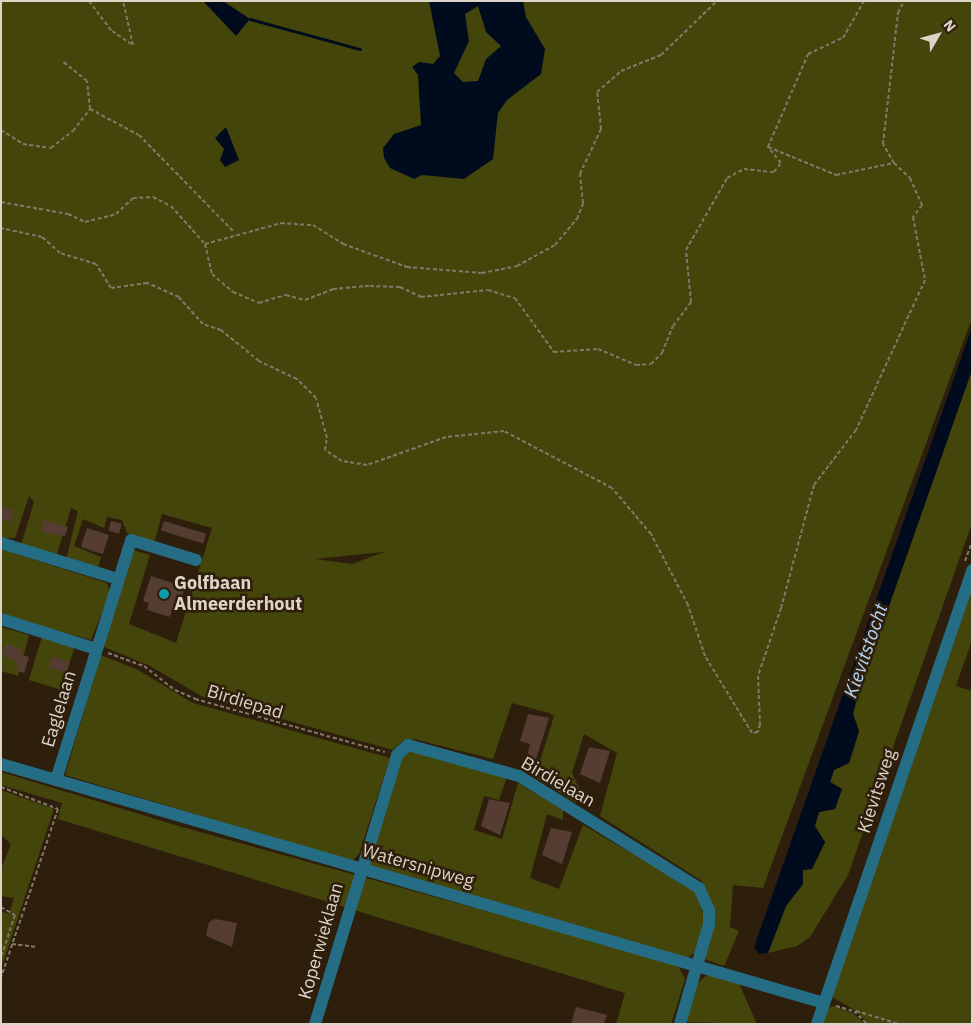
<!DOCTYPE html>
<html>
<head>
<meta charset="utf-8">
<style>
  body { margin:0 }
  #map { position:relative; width:973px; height:1025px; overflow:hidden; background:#2e1f0d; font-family:"IBM Plex Sans",sans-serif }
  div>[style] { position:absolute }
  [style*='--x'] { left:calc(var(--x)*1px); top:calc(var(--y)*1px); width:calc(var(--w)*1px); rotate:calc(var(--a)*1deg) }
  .green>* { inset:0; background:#44450a; transform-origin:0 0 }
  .water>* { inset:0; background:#000c1e }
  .stream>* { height:3px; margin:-1.5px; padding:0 1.5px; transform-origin:1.5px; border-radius:1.5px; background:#000c1e }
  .building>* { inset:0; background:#563d33; transform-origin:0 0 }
  .path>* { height:2px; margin-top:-1px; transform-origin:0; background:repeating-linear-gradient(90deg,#847768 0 4px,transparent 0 6.5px) }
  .minor>* { height:12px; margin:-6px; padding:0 6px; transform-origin:6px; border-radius:6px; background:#256d85 }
  .dots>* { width:14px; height:14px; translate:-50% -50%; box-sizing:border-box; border:2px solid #2e1f0d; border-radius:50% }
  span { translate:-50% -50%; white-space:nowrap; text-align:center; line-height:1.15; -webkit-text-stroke:5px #2e1f0d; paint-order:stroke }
  .poi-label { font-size:18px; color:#dfd4c9; font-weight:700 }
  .left { translate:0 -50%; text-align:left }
  .street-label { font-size:18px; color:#dfd4c9 }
  .water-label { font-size:19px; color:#b3d5f6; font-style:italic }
  .frame { position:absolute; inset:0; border:2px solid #dfd4c9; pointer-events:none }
  .north { position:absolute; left:913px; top:10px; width:50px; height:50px; -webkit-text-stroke:4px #2e1f0d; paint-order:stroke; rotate:52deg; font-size:14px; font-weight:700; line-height:20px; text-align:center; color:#dfd4c9 }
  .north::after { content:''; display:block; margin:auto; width:18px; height:22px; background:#dfd4c9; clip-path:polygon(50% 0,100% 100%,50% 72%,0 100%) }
</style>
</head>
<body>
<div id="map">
  <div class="green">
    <div style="clip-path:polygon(evenodd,1px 1px,972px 1px,972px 318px,763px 888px,733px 885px,730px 927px,739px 931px,724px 966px,705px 959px,712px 905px,702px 881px,600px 816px,617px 753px,584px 734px,572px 773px,579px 788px,576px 803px,535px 777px,554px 716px,549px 713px,512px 703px,493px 759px,414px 739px,403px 741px,393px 750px,203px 697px,150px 666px,102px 646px,133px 550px,150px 555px,129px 624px,176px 643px,212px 528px,162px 514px,154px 543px,127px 533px,122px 520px,107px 517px,104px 528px,83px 519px,74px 546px,101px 557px,98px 569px,66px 560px,78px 511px,71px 508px,57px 554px,21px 545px,34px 502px,29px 496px,15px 538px,1px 538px,1px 1px,384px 552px,352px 564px,315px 559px,383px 552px,384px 552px)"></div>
    <div style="clip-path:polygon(972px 370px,972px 523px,848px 875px,810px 937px,797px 946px,768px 953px,786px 906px,803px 884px,803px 870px,812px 869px,825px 842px,814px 826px,819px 812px,835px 809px,842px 789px,830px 782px,834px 770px,849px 763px,859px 731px,853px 714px,858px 694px)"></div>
    <div style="clip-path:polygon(1px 549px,107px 583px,110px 592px,91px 640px,1px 615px)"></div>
    <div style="clip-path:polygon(972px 588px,972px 640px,956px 686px,972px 691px,972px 1024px,869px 1024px,855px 1010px,832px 997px)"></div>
    <div style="clip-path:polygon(1px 627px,29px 635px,18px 676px,1px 671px)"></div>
    <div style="left:42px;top:637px;width:34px;height:45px;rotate:17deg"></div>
    <div style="clip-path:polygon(101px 655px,138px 670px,193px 703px,390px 758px,359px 854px,352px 861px,65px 775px)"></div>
    <div style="clip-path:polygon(410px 749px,507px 777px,499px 800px,484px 796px,474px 830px,502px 839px,518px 783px,563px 810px,563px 820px,547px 814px,530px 878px,559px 889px,583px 825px,696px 891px,705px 921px,697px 951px,687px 958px,369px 865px,402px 754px)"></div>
    <div style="clip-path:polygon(1px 772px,182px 827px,677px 964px,685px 979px,671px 1024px,616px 1024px,625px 993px,58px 819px,62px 803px,1px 785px)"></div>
    <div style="clip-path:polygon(1px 790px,54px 809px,1px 969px,1px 911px,9px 914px,14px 898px,1px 896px,1px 869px,11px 844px,1px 835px)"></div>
    <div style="clip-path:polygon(709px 974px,738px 981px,757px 1024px,686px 1022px,697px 983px)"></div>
    <div style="clip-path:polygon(834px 1006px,853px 1013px,865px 1024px,823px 1024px,828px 1008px)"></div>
  </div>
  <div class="water">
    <div style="clip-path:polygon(203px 1px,223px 1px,250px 19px,236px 36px)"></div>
    <div style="clip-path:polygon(evenodd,429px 1px,523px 1px,526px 17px,545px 49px,541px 74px,507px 100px,498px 113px,493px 159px,464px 179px,422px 175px,414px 179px,390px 168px,384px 158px,383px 148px,394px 134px,421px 125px,418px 75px,412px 67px,419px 62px,433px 64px,440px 56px,429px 1px,478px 6px,486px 32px,501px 46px,486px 59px,478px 81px,463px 82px,454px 73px,469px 41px,465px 14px,478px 6px)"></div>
    <div style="clip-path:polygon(226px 127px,239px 160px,225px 167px,220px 160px,224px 149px,215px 138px)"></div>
    <div style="clip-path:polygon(972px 327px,972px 370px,858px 694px,853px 714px,859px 731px,849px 763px,834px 770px,830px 782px,842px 789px,835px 809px,819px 812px,815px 826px,825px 842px,812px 869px,803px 870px,803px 884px,786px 906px,768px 953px,759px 954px,754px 947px)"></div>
  </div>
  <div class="stream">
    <div style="--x:250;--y:19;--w:114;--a:15.3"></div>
  </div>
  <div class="building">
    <div style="clip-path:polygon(1px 507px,14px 511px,11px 522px,1px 519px)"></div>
    <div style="clip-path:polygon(44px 520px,68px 527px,65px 536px,41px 532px)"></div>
    <div style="left:111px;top:521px;width:11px;height:10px;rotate:15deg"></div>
    <div style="left:164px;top:521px;width:44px;height:10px;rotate:17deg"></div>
    <div style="left:87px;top:528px;width:23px;height:20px;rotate:18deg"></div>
    <div style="clip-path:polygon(151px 576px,185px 587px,177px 612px,172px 610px,170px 617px,147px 610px,149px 603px,143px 601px)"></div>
    <div style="clip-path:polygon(6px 644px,23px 650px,21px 655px,29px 657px,24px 673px,16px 670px,18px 662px,2px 655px)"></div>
    <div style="clip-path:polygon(53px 657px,70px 662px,66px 673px,48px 667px)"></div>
    <div style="clip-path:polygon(528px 714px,549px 718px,536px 759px,527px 756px,530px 744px,520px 741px)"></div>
    <div style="clip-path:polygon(589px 747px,610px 751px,600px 783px,580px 774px)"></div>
    <div style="clip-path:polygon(489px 799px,510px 803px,500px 835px,481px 826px)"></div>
    <div style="clip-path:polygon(551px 828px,572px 832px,562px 864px,542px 855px)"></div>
    <div style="clip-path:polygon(215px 919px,237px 923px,232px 947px,206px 936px,209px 922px)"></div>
    <div style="clip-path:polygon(576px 1007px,607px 1015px,604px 1024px,571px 1024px)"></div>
  </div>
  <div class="path">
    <div style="--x:89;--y:1;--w:38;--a:53"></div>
    <div style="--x:112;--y:31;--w:25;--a:34"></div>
    <div style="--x:133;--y:45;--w:45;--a:-102.8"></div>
    <div style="--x:90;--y:109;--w:55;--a:28"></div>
    <div style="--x:139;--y:135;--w:137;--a:45.6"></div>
    <div style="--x:1;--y:130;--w:26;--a:32"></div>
    <div style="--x:23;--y:144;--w:28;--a:8"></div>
    <div style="--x:51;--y:148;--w:28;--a:-38"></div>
    <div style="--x:73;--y:131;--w:28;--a:-52"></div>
    <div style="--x:90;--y:109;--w:28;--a:-96"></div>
    <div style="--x:87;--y:81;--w:32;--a:-141"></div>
    <div style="--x:768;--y:147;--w:101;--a:-66.7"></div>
    <div style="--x:808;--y:54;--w:38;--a:-25"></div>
    <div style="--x:843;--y:38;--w:43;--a:-60.4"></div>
    <div style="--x:894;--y:163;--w:22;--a:-120"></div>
    <div style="--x:883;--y:144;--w:132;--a:-83.5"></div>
    <div style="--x:898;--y:13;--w:13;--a:-63"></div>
    <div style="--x:1;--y:202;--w:68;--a:10.2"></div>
    <div style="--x:68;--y:214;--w:19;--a:25"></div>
    <div style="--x:85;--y:222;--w:32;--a:-14"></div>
    <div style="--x:116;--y:214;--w:23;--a:-43"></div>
    <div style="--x:133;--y:198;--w:20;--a:-3"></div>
    <div style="--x:153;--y:197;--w:20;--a:27"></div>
    <div style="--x:171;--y:206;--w:51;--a:48.2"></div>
    <div style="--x:205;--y:244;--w:31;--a:77"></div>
    <div style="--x:212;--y:274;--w:28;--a:41"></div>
    <div style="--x:233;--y:292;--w:28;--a:23"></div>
    <div style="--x:259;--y:303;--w:28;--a:-17"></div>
    <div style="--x:286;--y:295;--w:20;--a:15"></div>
    <div style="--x:305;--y:300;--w:30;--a:-21"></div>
    <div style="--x:333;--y:289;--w:37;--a:-5"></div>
    <div style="--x:370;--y:286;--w:30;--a:2"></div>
    <div style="--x:400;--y:287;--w:23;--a:25"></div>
    <div style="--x:421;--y:297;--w:67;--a:-6"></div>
    <div style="--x:488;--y:290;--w:28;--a:17"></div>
    <div style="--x:515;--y:298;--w:67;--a:54.2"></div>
    <div style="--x:554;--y:352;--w:44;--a:-3.9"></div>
    <div style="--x:598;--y:349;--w:41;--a:22.8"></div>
    <div style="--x:636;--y:365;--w:15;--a:-4"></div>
    <div style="--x:651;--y:364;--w:16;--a:-45"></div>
    <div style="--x:662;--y:353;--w:29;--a:-68"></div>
    <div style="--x:673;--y:326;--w:30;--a:-53"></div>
    <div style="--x:691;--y:302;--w:52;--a:-95.5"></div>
    <div style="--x:686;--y:250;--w:83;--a:-60.3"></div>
    <div style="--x:727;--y:178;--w:19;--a:-28"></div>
    <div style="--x:744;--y:169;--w:30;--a:6"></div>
    <div style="--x:774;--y:172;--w:11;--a:-52"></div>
    <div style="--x:781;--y:163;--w:21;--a:-129"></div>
    <div style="--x:768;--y:147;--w:74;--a:22.4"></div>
    <div style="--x:836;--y:175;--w:59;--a:-11.7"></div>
    <div style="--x:894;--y:163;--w:22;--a:43"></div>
    <div style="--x:910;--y:178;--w:30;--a:66"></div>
    <div style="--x:922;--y:205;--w:15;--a:127"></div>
    <div style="--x:913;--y:217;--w:64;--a:79.2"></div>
    <div style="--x:925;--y:280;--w:165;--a:114.7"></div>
    <div style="--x:856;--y:430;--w:69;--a:127.4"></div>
    <div style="--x:814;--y:485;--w:127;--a:105"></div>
    <div style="--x:781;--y:608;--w:72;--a:108.7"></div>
    <div style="--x:758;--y:676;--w:48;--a:87.6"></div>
    <div style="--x:760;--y:724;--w:8;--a:104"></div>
    <div style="--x:758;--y:732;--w:6;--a:171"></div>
    <div style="--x:752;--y:733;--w:90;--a:-121.4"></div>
    <div style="--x:705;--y:656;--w:54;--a:-108.4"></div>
    <div style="--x:688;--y:605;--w:80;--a:-117.5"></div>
    <div style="--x:651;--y:534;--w:60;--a:-130.3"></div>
    <div style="--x:612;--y:488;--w:122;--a:-152.2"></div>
    <div style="--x:504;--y:431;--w:58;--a:174.1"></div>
    <div style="--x:446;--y:437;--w:84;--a:160.5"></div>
    <div style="--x:367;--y:465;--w:25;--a:-171"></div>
    <div style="--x:342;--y:461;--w:20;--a:-147"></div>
    <div style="--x:325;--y:450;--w:12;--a:-81"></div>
    <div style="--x:327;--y:438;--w:41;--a:-105.4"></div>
    <div style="--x:316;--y:398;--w:27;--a:-135"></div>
    <div style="--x:297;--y:379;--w:42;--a:-154.7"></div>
    <div style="--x:259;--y:361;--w:49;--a:-140.8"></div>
    <div style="--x:221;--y:330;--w:19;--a:-162"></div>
    <div style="--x:203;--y:324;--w:36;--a:-132"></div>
    <div style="--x:179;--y:297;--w:35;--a:-156"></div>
    <div style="--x:147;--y:283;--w:36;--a:172"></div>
    <div style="--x:111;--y:288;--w:28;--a:-122"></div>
    <div style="--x:96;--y:264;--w:38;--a:-163"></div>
    <div style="--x:60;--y:253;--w:24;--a:-138"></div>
    <div style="--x:42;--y:237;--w:42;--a:-167.6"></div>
    <div style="--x:205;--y:244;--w:79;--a:-15.4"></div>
    <div style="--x:281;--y:223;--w:32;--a:4"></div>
    <div style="--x:313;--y:225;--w:36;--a:32"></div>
    <div style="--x:343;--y:244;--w:68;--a:19.8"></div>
    <div style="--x:407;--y:267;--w:75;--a:4.6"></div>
    <div style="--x:482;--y:273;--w:36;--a:-11"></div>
    <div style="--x:517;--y:266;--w:43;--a:-28.9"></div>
    <div style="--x:555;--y:245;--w:34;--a:-50"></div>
    <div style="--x:577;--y:219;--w:17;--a:-69"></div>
    <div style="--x:583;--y:203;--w:29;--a:-96"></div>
    <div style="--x:580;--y:174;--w:50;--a:-65"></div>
    <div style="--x:601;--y:129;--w:37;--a:-96"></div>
    <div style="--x:597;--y:92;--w:32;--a:-41"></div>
    <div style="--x:621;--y:71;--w:43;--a:-21.8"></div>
    <div style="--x:661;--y:55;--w:78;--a:-44"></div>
    <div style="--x:965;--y:561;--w:20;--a:-70"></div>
    <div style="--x:108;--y:653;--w:38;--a:20"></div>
    <div style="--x:144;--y:666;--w:39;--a:38"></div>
    <div style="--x:175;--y:690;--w:22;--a:24"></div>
    <div style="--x:195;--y:699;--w:197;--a:15.6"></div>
    <div style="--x:1;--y:787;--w:61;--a:21.1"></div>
    <div style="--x:58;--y:809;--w:177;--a:108.7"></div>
    <div style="--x:1;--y:907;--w:16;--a:30"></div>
    <div style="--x:15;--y:915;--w:44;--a:108.4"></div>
    <div style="--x:12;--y:944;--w:25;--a:7"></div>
    <div style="--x:836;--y:1006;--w:19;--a:16"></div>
    <div style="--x:854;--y:1011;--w:18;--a:45"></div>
    <div style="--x:856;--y:1011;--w:45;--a:16.8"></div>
  </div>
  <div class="minor">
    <div style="--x:1;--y:543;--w:122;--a:17.1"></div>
    <div style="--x:1;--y:619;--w:100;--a:17.5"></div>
    <div style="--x:1;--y:764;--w:857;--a:16.19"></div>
    <div style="--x:56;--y:780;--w:251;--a:-72.6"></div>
    <div style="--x:131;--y:540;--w:68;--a:17.1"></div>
    <div style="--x:315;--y:1024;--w:281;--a:-73"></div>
    <div style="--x:397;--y:755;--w:15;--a:-42"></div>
    <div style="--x:408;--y:745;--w:115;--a:15.6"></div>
    <div style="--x:519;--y:776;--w:212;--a:31.9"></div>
    <div style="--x:699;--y:888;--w:24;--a:66"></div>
    <div style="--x:709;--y:910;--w:14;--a:90"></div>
    <div style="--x:709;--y:924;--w:104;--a:106.2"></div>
    <div style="--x:817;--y:1024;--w:480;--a:-71.1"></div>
  </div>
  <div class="dots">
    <div style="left:164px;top:594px;background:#0f9aa8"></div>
  </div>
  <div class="poi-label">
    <span class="left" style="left:174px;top:594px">Golfbaan<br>Almeerderhout</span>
  </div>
  <div class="street-label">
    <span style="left:245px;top:702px;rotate:17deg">Birdiepad</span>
    <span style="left:59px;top:709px;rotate:-73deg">Eaglelaan</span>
    <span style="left:558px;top:782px;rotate:30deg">Birdielaan</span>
    <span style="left:877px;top:791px;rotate:-72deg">Kievitsweg</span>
    <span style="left:418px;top:866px;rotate:16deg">Watersnipweg</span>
    <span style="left:321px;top:941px;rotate:-74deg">Koperwieklaan</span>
  </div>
  <div class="water-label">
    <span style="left:866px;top:651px;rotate:-71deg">Kievitstocht</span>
  </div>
  <div class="frame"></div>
  <div class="north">N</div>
</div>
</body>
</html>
